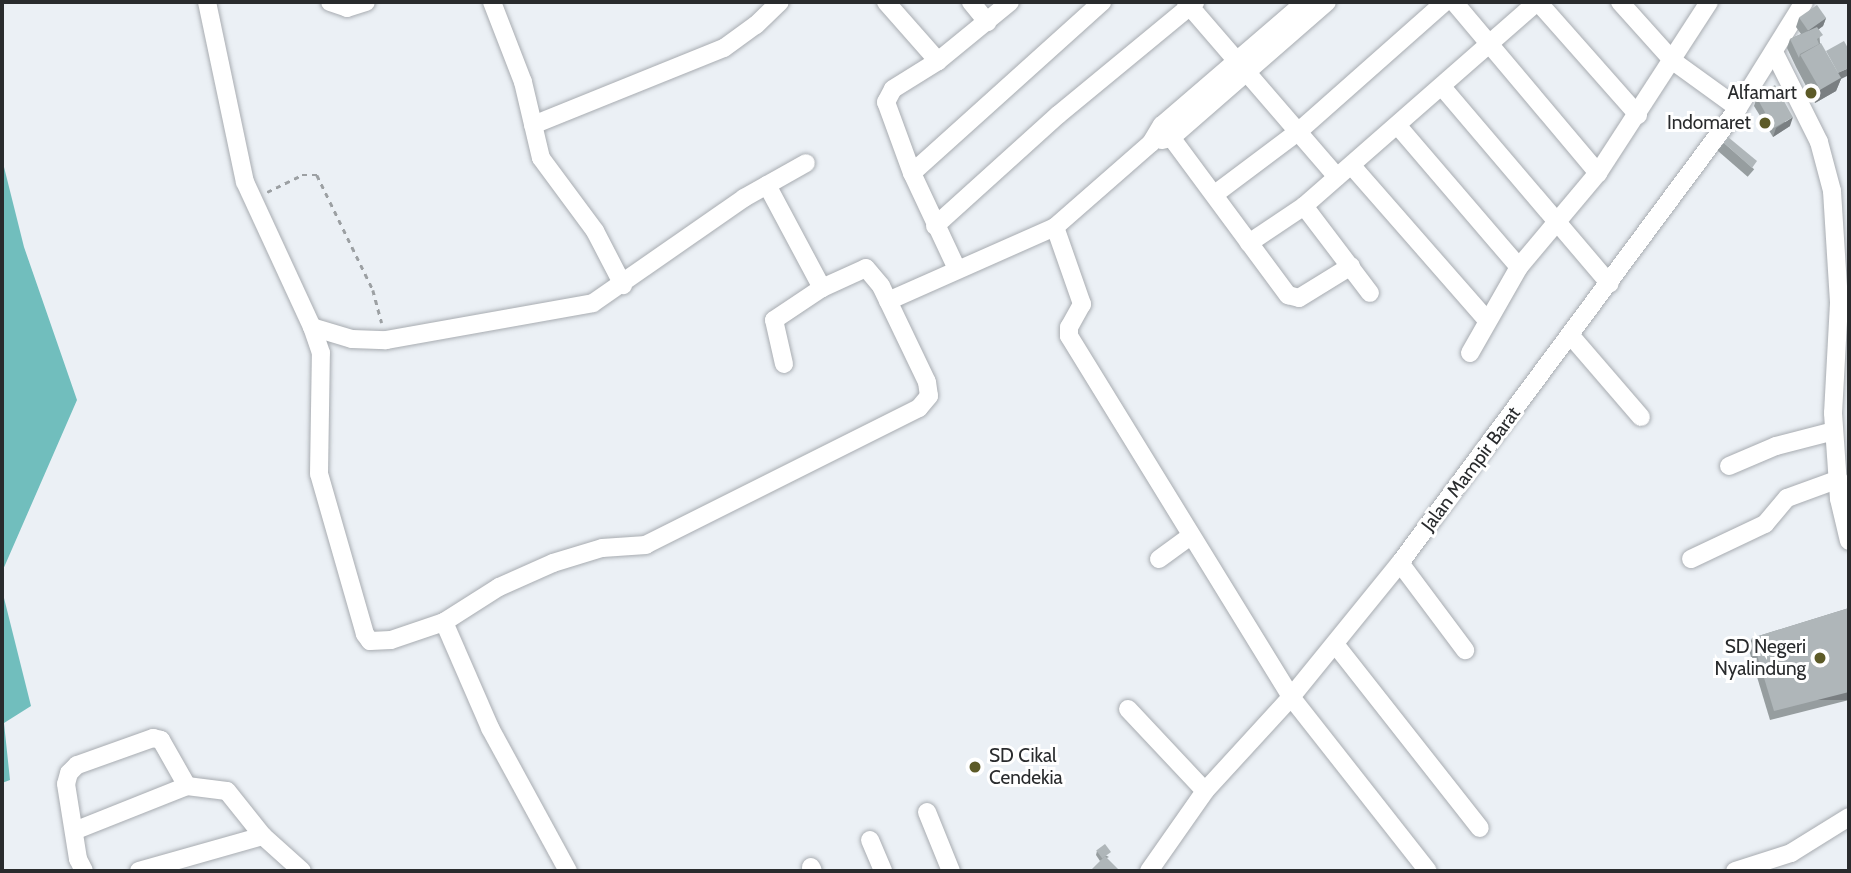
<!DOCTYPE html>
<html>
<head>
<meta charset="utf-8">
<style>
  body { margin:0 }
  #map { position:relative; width:1851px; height:873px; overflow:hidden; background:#ebf0f5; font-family:Cabin,sans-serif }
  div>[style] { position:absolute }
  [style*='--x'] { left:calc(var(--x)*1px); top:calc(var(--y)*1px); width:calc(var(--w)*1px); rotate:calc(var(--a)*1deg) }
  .water>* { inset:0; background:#71bebd }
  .path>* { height:2.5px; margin-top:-1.25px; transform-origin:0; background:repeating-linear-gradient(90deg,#9ca0a3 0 5px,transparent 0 10px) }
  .roads { filter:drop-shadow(0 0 2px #a8acb1) drop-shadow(0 0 2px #a8acb1) }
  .minor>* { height:18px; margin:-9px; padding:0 9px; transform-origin:9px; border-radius:9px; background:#fff }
  .wall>* { inset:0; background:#969d9f; transform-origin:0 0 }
  .shaded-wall>* { inset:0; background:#7a7f82; transform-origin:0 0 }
  .building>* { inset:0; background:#afb6b9; transform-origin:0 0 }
  .dots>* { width:19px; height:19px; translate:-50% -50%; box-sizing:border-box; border:4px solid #fff; border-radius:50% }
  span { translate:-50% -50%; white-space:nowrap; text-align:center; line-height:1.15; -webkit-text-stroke:6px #fff; paint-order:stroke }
  .poi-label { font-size:19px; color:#292b2d }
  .right { translate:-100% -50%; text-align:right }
  .left { translate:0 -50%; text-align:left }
  .street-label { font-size:19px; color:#292b2d }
  .frame { position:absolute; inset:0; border:4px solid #292b2d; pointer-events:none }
</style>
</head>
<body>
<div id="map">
  <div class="water">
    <div style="clip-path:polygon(2px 159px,24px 247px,77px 400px,2px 572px)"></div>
    <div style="clip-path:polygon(2px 590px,31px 706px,4px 723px,10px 780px,2px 783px)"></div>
  </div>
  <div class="path">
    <div style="--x:267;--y:192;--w:39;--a:-26"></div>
    <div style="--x:302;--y:175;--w:15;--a:0"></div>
    <div style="--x:317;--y:175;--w:128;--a:64"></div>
    <div style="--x:373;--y:290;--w:34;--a:75"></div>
  </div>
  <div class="roads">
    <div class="minor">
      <div style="--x:207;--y:2;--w:184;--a:78.1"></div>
      <div style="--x:245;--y:182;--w:160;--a:65.2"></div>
      <div style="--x:330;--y:2;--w:18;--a:19"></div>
      <div style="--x:347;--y:8;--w:20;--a:-18"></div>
      <div style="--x:492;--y:2;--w:86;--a:68.8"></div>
      <div style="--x:523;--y:82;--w:78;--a:76.7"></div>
      <div style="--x:541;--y:158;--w:91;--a:53.5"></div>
      <div style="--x:595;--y:231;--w:61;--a:62.6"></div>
      <div style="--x:886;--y:2;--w:79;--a:48.6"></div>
      <div style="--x:938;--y:61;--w:53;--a:148.1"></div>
      <div style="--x:893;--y:89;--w:15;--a:118"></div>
      <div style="--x:886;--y:102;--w:76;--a:69.9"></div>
      <div style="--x:912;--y:173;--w:106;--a:64.9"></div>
      <div style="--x:971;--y:2;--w:26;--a:51"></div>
      <div style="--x:1186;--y:2;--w:231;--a:49.2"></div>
      <div style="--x:1454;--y:2;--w:224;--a:49.9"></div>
      <div style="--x:1538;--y:2;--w:151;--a:48.5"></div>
      <div style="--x:1620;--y:2;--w:79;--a:48.1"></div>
      <div style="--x:1673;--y:61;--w:80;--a:35.9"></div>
      <div style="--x:1775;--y:54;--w:98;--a:63.4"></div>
      <div style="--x:1819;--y:142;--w:51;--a:75.1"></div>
      <div style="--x:1832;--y:191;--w:112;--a:86.4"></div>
      <div style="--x:1839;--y:303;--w:110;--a:93.1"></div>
      <div style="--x:1833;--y:413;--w:86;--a:86"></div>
      <div style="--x:1839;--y:499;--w:43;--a:76.6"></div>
      <div style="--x:938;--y:61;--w:93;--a:-39.3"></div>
      <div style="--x:1443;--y:88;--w:257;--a:49.6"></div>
      <div style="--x:533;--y:125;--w:206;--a:-22"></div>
      <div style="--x:724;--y:48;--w:39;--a:-36"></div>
      <div style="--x:756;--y:25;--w:33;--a:-44"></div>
      <div style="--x:1162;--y:125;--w:212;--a:53.5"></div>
      <div style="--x:1288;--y:295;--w:11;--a:15"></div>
      <div style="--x:1299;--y:298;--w:61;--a:-31.6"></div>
      <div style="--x:1398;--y:126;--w:186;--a:49.4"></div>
      <div style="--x:1162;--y:140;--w:9;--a:-13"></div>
      <div style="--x:1171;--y:138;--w:207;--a:-41.1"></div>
      <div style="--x:1352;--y:166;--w:205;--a:48.8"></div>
      <div style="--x:912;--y:173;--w:256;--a:-42"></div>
      <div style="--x:767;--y:185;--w:117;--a:61.9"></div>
      <div style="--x:1215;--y:194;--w:105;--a:-36.9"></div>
      <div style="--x:1299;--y:131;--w:195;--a:-41.5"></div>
      <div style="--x:1304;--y:206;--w:109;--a:52.8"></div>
      <div style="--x:935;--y:226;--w:166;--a:-42.1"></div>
      <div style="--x:1058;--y:115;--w:178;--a:-39.5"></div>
      <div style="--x:1055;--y:227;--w:82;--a:70.7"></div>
      <div style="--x:1082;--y:304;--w:26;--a:119"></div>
      <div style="--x:1069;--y:327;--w:9;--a:90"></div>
      <div style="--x:1069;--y:336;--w:424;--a:58.4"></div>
      <div style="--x:1291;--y:697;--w:221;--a:51.8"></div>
      <div style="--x:1249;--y:243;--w:66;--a:-33.9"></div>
      <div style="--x:1304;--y:206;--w:310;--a:-41.2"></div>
      <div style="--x:888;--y:301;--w:183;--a:-23.9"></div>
      <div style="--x:1055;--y:227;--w:128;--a:-41.2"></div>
      <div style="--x:1151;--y:143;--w:21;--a:-59"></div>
      <div style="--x:1162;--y:125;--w:189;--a:-40.7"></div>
      <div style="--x:1571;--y:336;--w:107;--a:49.2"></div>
      <div style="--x:1470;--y:353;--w:99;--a:-60.3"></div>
      <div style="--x:1519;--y:267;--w:123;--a:-50"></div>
      <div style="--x:1598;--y:173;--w:204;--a:-57"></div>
      <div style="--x:784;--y:364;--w:45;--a:-102.8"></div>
      <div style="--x:774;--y:320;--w:58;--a:-33.7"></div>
      <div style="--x:822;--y:288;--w:48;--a:-24.4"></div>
      <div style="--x:866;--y:268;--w:23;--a:50"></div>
      <div style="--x:881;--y:286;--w:106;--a:64.4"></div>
      <div style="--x:927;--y:382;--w:14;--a:82"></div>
      <div style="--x:929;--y:396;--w:16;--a:130"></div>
      <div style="--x:919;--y:408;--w:305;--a:153.4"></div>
      <div style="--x:646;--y:545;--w:44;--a:176.1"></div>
      <div style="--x:602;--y:548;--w:51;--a:163"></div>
      <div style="--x:553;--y:563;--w:59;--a:156"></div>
      <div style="--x:499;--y:587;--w:65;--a:147.5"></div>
      <div style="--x:444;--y:622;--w:56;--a:161.2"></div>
      <div style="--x:391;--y:640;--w:21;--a:177"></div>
      <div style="--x:370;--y:641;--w:9;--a:-126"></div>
      <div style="--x:365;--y:634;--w:166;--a:-106"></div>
      <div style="--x:319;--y:474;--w:121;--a:-89.1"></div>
      <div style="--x:321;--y:353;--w:28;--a:-109"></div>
      <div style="--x:312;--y:327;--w:42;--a:16.7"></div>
      <div style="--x:352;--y:339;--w:34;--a:2"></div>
      <div style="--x:386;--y:340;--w:210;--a:-10.1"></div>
      <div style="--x:593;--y:303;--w:184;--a:-34.8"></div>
      <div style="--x:744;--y:198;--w:71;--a:-29.4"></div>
      <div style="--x:1729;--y:466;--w:51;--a:-23.1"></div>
      <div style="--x:1776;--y:446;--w:60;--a:-14.5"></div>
      <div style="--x:1159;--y:559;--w:39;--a:-36"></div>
      <div style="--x:1691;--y:559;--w:82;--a:-25.3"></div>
      <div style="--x:1765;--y:524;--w:34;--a:-50"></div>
      <div style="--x:1787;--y:498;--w:55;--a:-20.1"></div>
      <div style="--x:1400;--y:563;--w:109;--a:53.2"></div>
      <div style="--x:444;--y:622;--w:116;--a:66.5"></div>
      <div style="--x:490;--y:728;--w:163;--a:61.4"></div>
      <div style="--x:1335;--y:644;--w:234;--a:51.8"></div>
      <div style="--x:1128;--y:709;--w:112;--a:46.8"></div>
      <div style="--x:187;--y:786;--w:40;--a:7.1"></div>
      <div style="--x:227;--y:791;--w:58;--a:51.3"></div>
      <div style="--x:263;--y:836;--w:52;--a:41.9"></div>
      <div style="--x:927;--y:812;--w:64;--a:67.9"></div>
      <div style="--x:74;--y:831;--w:122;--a:-21.7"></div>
      <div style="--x:187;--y:786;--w:53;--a:-119.5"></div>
      <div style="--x:161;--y:740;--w:8;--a:-166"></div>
      <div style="--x:153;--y:738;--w:81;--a:160.4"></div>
      <div style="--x:77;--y:765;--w:11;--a:135"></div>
      <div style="--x:69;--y:773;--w:11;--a:105"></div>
      <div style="--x:66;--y:784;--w:76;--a:80.9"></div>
      <div style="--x:78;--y:859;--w:13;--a:63"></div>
      <div style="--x:870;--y:840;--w:34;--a:67"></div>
      <div style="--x:811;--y:867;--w:4;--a:63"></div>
      <div style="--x:139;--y:871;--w:129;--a:-15.8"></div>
      <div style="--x:1149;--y:871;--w:98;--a:-55"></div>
      <div style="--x:1205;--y:791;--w:127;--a:-47.5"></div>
      <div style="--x:1291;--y:697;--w:173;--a:-50.9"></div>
      <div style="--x:1400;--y:563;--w:567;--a:-53.39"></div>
      <div style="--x:1738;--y:108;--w:125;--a:-58.1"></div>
      <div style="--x:1735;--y:871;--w:59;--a:-17.8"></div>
      <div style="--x:1791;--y:853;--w:68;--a:-31.8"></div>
    </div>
  </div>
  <div class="wall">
    <div style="clip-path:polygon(1799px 18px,1826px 18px,1823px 26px,1819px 29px,1820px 43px,1841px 79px,1836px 91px,1815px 103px,1796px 67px,1787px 48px,1790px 39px,1801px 34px,1796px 27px)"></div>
    <div style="clip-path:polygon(1757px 97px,1790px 126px,1773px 137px,1754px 106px)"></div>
    <div style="left:1724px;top:143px;width:40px;height:10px;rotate:41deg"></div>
    <div style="clip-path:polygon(1849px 608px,1849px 700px,1770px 720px,1748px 647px,1752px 638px)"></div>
    <div style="clip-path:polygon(1097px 851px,1109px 857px,1100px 861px,1096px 855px)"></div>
  </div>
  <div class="shaded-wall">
    <div style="clip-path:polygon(1826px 18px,1823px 26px,1805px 39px,1808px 30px)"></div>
    <div style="clip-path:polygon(1849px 68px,1849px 75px,1841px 79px,1836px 91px,1815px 103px,1820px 90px,1837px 73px)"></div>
    <div style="clip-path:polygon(1793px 117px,1790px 126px,1773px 137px,1776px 128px)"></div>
    <div style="left:1849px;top:692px;width:8px;height:77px;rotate:90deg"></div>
  </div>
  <div class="building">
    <div style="left:1817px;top:5px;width:16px;height:22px;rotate:55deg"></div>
    <div style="clip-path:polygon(1817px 27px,1823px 35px,1817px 39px,1819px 44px,1800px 54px,1799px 58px,1790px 39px)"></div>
    <div style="clip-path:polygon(1844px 41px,1849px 50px,1849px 68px,1838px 73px,1826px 51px)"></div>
    <div style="left:1821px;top:43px;width:40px;height:24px;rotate:60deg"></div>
    <div style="left:1775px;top:85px;width:37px;height:22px;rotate:61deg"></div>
    <div style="clip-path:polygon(1728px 137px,1757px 161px,1752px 168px,1724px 143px)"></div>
    <div style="clip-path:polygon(1849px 608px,1849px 692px,1774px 711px,1752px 638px)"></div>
    <div style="left:1105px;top:844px;width:10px;height:11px;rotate:53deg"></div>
    <div style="clip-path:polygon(1105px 856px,1120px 871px,1090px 871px)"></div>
  </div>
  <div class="dots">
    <div style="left:1811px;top:93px;background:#5c5a27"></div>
    <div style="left:1765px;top:123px;background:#5c5a27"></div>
    <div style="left:1820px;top:658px;background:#5c5a27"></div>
    <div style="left:975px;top:767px;background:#5c5a27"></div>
  </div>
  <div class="poi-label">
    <span class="right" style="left:1797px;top:93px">Alfamart</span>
    <span class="right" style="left:1751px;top:123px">Indomaret</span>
    <span class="right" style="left:1806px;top:658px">SD Negeri<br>Nyalindung</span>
    <span class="left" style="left:989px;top:767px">SD Cikal<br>Cendekia</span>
  </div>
  <div class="street-label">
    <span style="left:1471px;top:469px;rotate:-53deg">Jalan Mampir Barat</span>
  </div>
  <div class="frame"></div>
</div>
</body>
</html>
